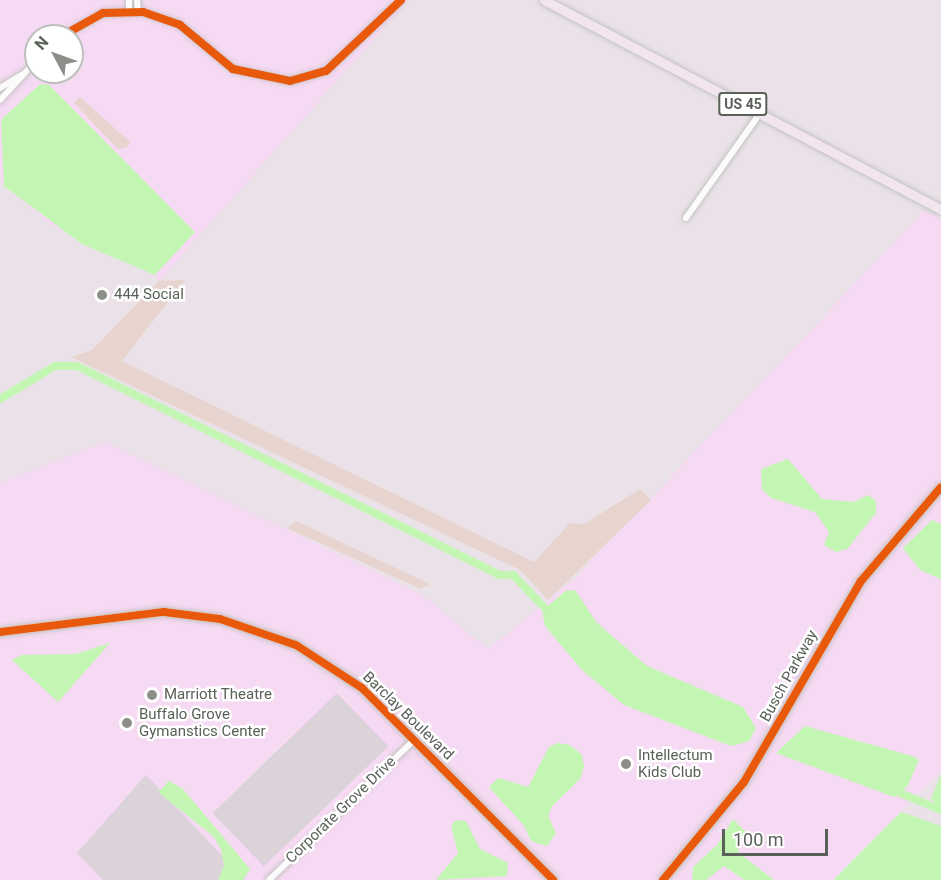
<!DOCTYPE html>
<html>
<head>
<meta charset="utf-8">
<style>
  body { margin:0 }
  #map { position:relative; width:941px; height:880px; overflow:hidden; background:#eae2e8; font-family:Roboto,sans-serif }
  div>[style] { position:absolute }
  [style*='--x'] { left:calc(var(--x)*1px); top:calc(var(--y)*1px); width:calc(var(--w)*1px); rotate:calc(var(--a)*1deg) }
  .commercial>* { inset:0; background:#f6d9f2 }
  .industrial>* { inset:0; background:#dbd3d9; transform-origin:0 0 }
  .green>* { inset:0; background:#e8d4ce }
  .water>* { inset:0; background:#c4f6b3 }
  .canal>* { height:8px; margin:-4px; padding:0 4px; transform-origin:4px; border-radius:4px; background:#c4f6b3 }
  .roads { filter:drop-shadow(0 0 2px #c3c3c3) drop-shadow(0 0 2px #c3c3c3) }
  .minor>* { height:6px; margin:-3px; padding:0 3px; transform-origin:3px; border-radius:3px; background:#fcfbfc }
  .tertiary>* { height:8px; margin:-4px; padding:0 4px; transform-origin:4px; border-radius:4px; background:#fcfbfc }
  .primary>* { height:9px; margin:-4.5px; padding:0 4.5px; transform-origin:4.5px; border-radius:4.5px; background:#f2e5f0 }
  .cycleway>* { height:8px; margin:-4px; padding:0 4px; transform-origin:4px; border-radius:4px; background:#e8590c }
  .dots>* { width:16px; height:16px; translate:-50% -50%; box-sizing:border-box; border:3px solid #fff; border-radius:50% }
  span { translate:-50% -50%; white-space:nowrap; text-align:center; line-height:1.15; -webkit-text-stroke:5px #fff; paint-order:stroke }
  .shield-label span { padding:2px 4px; background:#fff; border:2px solid; border-radius:4px; -webkit-text-stroke-width:0 }
  .shield-label { font-size:14px; color:#596158; font-weight:700 }
  .poi-label { font-size:15px; color:#596158 }
  .left { translate:0 -50%; text-align:left }
  .street-label { font-size:15px; color:#596158 }
  .north { position:absolute; left:24px; top:24px; width:60px; height:60px; box-sizing:border-box; background:#fff; border:2px solid #bdc0bc; border-radius:50%; rotate:311deg; font-size:16px; font-weight:700; line-height:24px; text-align:center; color:#596158 }
  .north::after { content:''; display:block; margin:auto; width:21px; height:27px; background:#8c8e8a; clip-path:polygon(50% 0,100% 100%,50% 72%,0 100%) }
  .scale { position:absolute; left:722px; top:829px; width:106px; height:27px; box-sizing:border-box; border:3px solid #596158; border-top:0; padding-left:8px; font-size:18px; line-height:21px; white-space:nowrap; color:#596158; -webkit-text-stroke:4px #fff; paint-order:stroke }
</style>
</head>
<body>
<div id="map">
  <div class="commercial">
    <div style="clip-path:polygon(evenodd,0 0,409px 0,159px 281px,155px 275px,48px 223px,0 181px,0 0,36px 36px,72px 36px,72px 72px,36px 72px,36px 36px)"></div>
    <div style="clip-path:polygon(925px 210px,941px 219px,941px 771px,832px 880px,0 880px,0 483px,105px 442px,421px 594px,488px 649px,572px 581px)"></div>
  </div>
  <div class="industrial">
    <div style="left:337px;top:693px;width:74px;height:173px;rotate:46deg"></div>
    <div style="clip-path:polygon(146px 775px,245px 880px,103px 880px,77px 853px)"></div>
  </div>
  <div class="green">
    <div style="clip-path:polygon(80px 97px,130px 142px,127px 147px,118px 149px,74px 103px)"></div>
    <div style="clip-path:polygon(185px 280px,122px 361px,534px 562px,570px 523px,584px 524px,640px 489px,651px 500px,548px 600px,520px 570px,71px 357px,92px 350px,159px 281px)"></div>
    <div style="clip-path:polygon(296px 521px,430px 584px,421px 589px,287px 528px)"></div>
  </div>
  <div class="water">
    <div style="clip-path:polygon(40px 84px,49px 85px,195px 232px,155px 275px,82px 244px,4px 186px,1px 120px)"></div>
    <div style="clip-path:polygon(788px 459px,822px 499px,854px 502px,868px 495px,876px 501px,876px 513px,847px 549px,836px 552px,824px 545px,829px 532px,815px 512px,771px 498px,762px 489px,761px 469px)"></div>
    <div style="clip-path:polygon(932px 520px,941px 524px,941px 579px,920px 570px,903px 548px)"></div>
    <div style="clip-path:polygon(575px 590px,596px 622px,647px 666px,743px 707px,756px 728px,749px 741px,731px 746px,624px 705px,582px 670px,545px 626px,541px 605px,548px 606px,565px 591px)"></div>
    <div style="clip-path:polygon(110px 643px,58px 702px,12px 660px,22px 655px,76px 654px)"></div>
    <div style="clip-path:polygon(805px 726px,912px 756px,919px 760px,907px 787px,894px 797px,776px 753px)"></div>
    <div style="clip-path:polygon(557px 743px,570px 745px,582px 755px,584px 767px,580px 779px,552px 806px,548px 816px,556px 833px,547px 846px,531px 841px,525px 827px,489px 787px,498px 778px,528px 787px,549px 747px)"></div>
    <div style="clip-path:polygon(941px 774px,941px 809px,931px 799px)"></div>
    <div style="clip-path:polygon(169px 781px,183px 789px,250px 869px,243px 880px,218px 880px,224px 865px,221px 849px,213px 836px,158px 792px)"></div>
    <div style="clip-path:polygon(901px 812px,941px 826px,941px 880px,834px 880px)"></div>
    <div style="clip-path:polygon(733px 819px,746px 832px,736px 844px,740px 854px,774px 880px,744px 880px,724px 866px,706px 880px,692px 880px,693px 867px,717px 845px)"></div>
    <div style="clip-path:polygon(456px 820px,466px 821px,480px 849px,508px 863px,507px 876px,436px 880px,458px 853px,451px 826px)"></div>
  </div>
  <div class="canal">
    <div style="--x:0;--y:399;--w:64;--a:-31"></div>
    <div style="--x:55;--y:366;--w:22;--a:0"></div>
    <div style="--x:77;--y:366;--w:472;--a:26.3"></div>
    <div style="--x:500;--y:575;--w:13;--a:0"></div>
    <div style="--x:513;--y:575;--w:50;--a:45.8"></div>
    <div style="--x:893;--y:790;--w:52;--a:22.6"></div>
  </div>
  <div class="roads">
    <div class="minor">
      <div style="--x:137;--y:0;--w:11;--a:85"></div>
      <div style="--x:129;--y:11;--w:11;--a:-90"></div>
      <div style="--x:62;--y:36;--w:47;--a:-29.3"></div>
      <div style="--x:103;--y:13;--w:40;--a:-1.4"></div>
      <div style="--x:143;--y:12;--w:39;--a:19"></div>
      <div style="--x:180;--y:25;--w:69;--a:39.7"></div>
      <div style="--x:233;--y:69;--w:58;--a:11.9"></div>
      <div style="--x:290;--y:81;--w:37;--a:-16"></div>
      <div style="--x:326;--y:71;--w:103;--a:-43.4"></div>
      <div style="--x:0;--y:88;--w:26;--a:-31"></div>
      <div style="--x:0;--y:100;--w:53;--a:-47.3"></div>
      <div style="--x:686;--y:218;--w:128;--a:-54.8"></div>
      <div style="--x:269;--y:880;--w:202;--a:-44"></div>
    </div>
    <div class="tertiary">
      <div style="--x:0;--y:632;--w:165;--a:-7"></div>
      <div style="--x:164;--y:612;--w:56;--a:7.1"></div>
      <div style="--x:220;--y:619;--w:80;--a:18.9"></div>
      <div style="--x:296;--y:645;--w:79;--a:33.1"></div>
      <div style="--x:362;--y:688;--w:271;--a:45.1"></div>
      <div style="--x:663;--y:880;--w:127;--a:-50.4"></div>
      <div style="--x:744;--y:782;--w:233;--a:-59.8"></div>
      <div style="--x:861;--y:581;--w:123;--a:-49.6"></div>
    </div>
    <div class="primary">
      <div style="--x:544;--y:0;--w:449;--a:27.8"></div>
    </div>
  </div>
  <div class="cycleway">
    <div style="--x:62;--y:36;--w:47;--a:-29.3"></div>
    <div style="--x:103;--y:13;--w:40;--a:-1.4"></div>
    <div style="--x:143;--y:12;--w:39;--a:19"></div>
    <div style="--x:180;--y:25;--w:69;--a:39.7"></div>
    <div style="--x:233;--y:69;--w:58;--a:11.9"></div>
    <div style="--x:290;--y:81;--w:37;--a:-16"></div>
    <div style="--x:326;--y:71;--w:103;--a:-43.4"></div>
    <div style="--x:0;--y:632;--w:165;--a:-7"></div>
    <div style="--x:164;--y:612;--w:56;--a:7.1"></div>
    <div style="--x:220;--y:619;--w:80;--a:18.9"></div>
    <div style="--x:296;--y:645;--w:79;--a:33.1"></div>
    <div style="--x:362;--y:688;--w:271;--a:45.1"></div>
    <div style="--x:663;--y:880;--w:127;--a:-50.4"></div>
    <div style="--x:744;--y:782;--w:233;--a:-59.8"></div>
    <div style="--x:861;--y:581;--w:123;--a:-49.6"></div>
  </div>
  <div class="dots">
    <div style="left:102px;top:295px;background:#8c8e8a"></div>
    <div style="left:152px;top:695px;background:#8c8e8a"></div>
    <div style="left:127px;top:723px;background:#8c8e8a"></div>
    <div style="left:626px;top:764px;background:#8c8e8a"></div>
  </div>
  <div class="shield-label">
    <span style="left:743px;top:104px">US 45</span>
  </div>
  <div class="poi-label">
    <span class="left" style="left:114px;top:295px">444 Social</span>
    <span class="left" style="left:164px;top:695px">Marriott Theatre</span>
    <span class="left" style="left:139px;top:723px">Buffalo Grove<br>Gymanstics Center</span>
    <span class="left" style="left:638px;top:764px">Intellectum<br>Kids Club</span>
  </div>
  <div class="street-label">
    <span style="left:789px;top:676px;rotate:-61deg">Busch Parkway</span>
    <span style="left:408px;top:716px;rotate:44deg">Barclay Boulevard</span>
    <span style="left:341px;top:810px;rotate:-44deg">Corporate Grove Drive</span>
  </div>
  <div class="north">N</div>
  <div class="scale">100 m</div>
</div>
</body>
</html>
